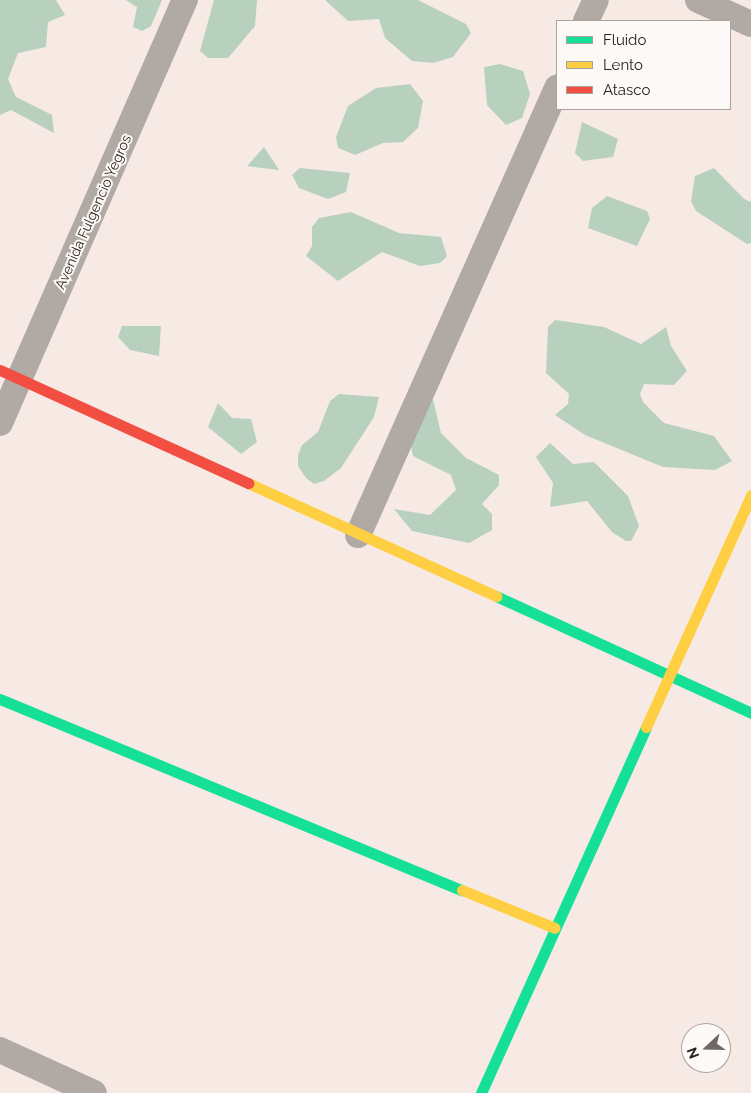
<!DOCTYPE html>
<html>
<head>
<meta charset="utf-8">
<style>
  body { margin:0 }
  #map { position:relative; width:751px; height:1093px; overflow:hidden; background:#f7eae5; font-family:Raleway,sans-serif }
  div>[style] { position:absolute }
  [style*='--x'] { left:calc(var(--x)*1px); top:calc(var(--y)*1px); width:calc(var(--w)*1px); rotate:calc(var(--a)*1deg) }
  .forest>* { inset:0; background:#b8d0be }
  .street>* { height:26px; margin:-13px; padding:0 13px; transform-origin:13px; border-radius:13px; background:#b0a9a4 }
  .fast>* { height:11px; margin:-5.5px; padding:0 5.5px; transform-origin:5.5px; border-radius:5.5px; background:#16e098 }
  .slow>* { height:11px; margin:-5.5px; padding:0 5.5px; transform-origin:5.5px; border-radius:5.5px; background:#ffcf43 }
  .jam>* { height:11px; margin:-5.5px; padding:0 5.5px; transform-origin:5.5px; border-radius:5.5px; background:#f24e42 }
  span { translate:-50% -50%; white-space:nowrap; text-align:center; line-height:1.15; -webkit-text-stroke:4px #fdf9f7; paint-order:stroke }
  .street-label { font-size:14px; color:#29211e }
  .legend { position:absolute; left:556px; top:20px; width:175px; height:90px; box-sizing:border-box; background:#fdf9f7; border:1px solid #a8a3a0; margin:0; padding:6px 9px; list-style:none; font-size:15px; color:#29211e }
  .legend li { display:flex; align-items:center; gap:10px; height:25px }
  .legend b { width:25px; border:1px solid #a8a3a0 }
  .north { position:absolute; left:681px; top:1023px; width:50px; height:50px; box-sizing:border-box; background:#fdf9f7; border:1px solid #a8a3a0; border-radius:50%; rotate:249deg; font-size:14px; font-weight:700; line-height:20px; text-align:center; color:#29211e }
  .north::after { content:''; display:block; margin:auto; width:18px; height:22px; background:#716764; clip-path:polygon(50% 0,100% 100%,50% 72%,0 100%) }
</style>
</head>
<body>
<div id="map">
  <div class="forest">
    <div style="clip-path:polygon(0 0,56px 0,65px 15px,48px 22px,46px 47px,18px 53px,8px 79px,16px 97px,52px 115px,54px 133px,11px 110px,0 115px)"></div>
    <div style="clip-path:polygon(126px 0,162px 0,151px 26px,142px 31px,133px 27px,137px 7px)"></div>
    <div style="clip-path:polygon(214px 0,257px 0,255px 26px,228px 58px,208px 58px,200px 51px)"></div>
    <div style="clip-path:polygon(325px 0,418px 0,466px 24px,471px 33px,453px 57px,433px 63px,412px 61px,385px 38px,379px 19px,348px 21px)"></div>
    <div style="clip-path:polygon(500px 64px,523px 71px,530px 94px,522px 118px,506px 125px,487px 105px,484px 67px)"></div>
    <div style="clip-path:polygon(410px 84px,423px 101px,418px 128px,403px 142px,383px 143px,355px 155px,338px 148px,336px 137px,348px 106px,376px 88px)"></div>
    <div style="clip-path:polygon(582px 122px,618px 139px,613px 157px,583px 161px,575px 153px)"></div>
    <div style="clip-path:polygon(264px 147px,279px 170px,247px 166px)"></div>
    <div style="clip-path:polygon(300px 168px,350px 173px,346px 192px,328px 199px,299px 188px,292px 175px)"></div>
    <div style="clip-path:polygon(714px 168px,744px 199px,751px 202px,751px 243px,747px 244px,696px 211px,691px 201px,695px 176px)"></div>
    <div style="clip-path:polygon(607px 196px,647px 211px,650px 219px,637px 246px,588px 228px,592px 208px)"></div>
    <div style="clip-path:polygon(351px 212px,399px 233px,441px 237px,447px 256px,440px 263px,420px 266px,382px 252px,338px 281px,306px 256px,312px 246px,312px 227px,319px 218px)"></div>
    <div style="clip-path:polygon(555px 320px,604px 327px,641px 344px,666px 327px,671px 346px,687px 371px,674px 385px,644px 384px,640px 394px,643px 402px,664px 423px,714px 436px,732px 461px,715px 470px,663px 467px,585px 435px,555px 415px,568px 404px,569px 394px,546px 373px,548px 327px)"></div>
    <div style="clip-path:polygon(122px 326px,161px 326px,159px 356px,130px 350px,118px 337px)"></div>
    <div style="clip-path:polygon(431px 391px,441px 433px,466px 458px,499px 475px,499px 485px,482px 504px,492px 514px,492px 530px,469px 543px,412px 531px,394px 509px,430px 515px,456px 490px,451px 475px,413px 456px,407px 426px)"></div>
    <div style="clip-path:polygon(339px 394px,379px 397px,374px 417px,341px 468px,324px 481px,314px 484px,306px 478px,298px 466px,298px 455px,302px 445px,318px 432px,330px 401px)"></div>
    <div style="clip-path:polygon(218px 403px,232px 418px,251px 419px,257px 442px,241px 454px,208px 427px)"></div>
    <div style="clip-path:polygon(550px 443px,573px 464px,594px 462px,628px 496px,639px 526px,631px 541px,626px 541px,612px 532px,587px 501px,550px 507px,553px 483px,536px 457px)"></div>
  </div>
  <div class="street">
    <div style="--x:698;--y:0;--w:58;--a:24.4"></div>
    <div style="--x:586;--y:21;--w:23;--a:-65"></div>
    <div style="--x:0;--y:423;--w:462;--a:-66.4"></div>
    <div style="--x:358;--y:535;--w:490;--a:-66"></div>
    <div style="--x:0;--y:1050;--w:103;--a:24.6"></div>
  </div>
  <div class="fast">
    <div style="--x:496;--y:596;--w:281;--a:24.6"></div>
    <div style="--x:0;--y:699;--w:500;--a:22.5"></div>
    <div style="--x:481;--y:1093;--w:401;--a:-65.7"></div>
  </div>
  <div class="slow">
    <div style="--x:248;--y:483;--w:273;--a:24.5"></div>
    <div style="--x:646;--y:727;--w:255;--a:-65.6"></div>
    <div style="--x:462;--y:890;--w:100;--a:22.2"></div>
  </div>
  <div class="jam">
    <div style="--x:0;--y:370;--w:273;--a:24.5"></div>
  </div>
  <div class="street-label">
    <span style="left:93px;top:212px;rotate:-66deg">Avenida Fulgencio Yegros</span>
  </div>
  <ul class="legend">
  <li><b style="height:6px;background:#16e098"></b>Fluido</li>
  <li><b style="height:6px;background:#ffcf43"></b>Lento</li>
  <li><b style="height:6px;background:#f24e42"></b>Atasco</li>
  </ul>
  <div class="north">N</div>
</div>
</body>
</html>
